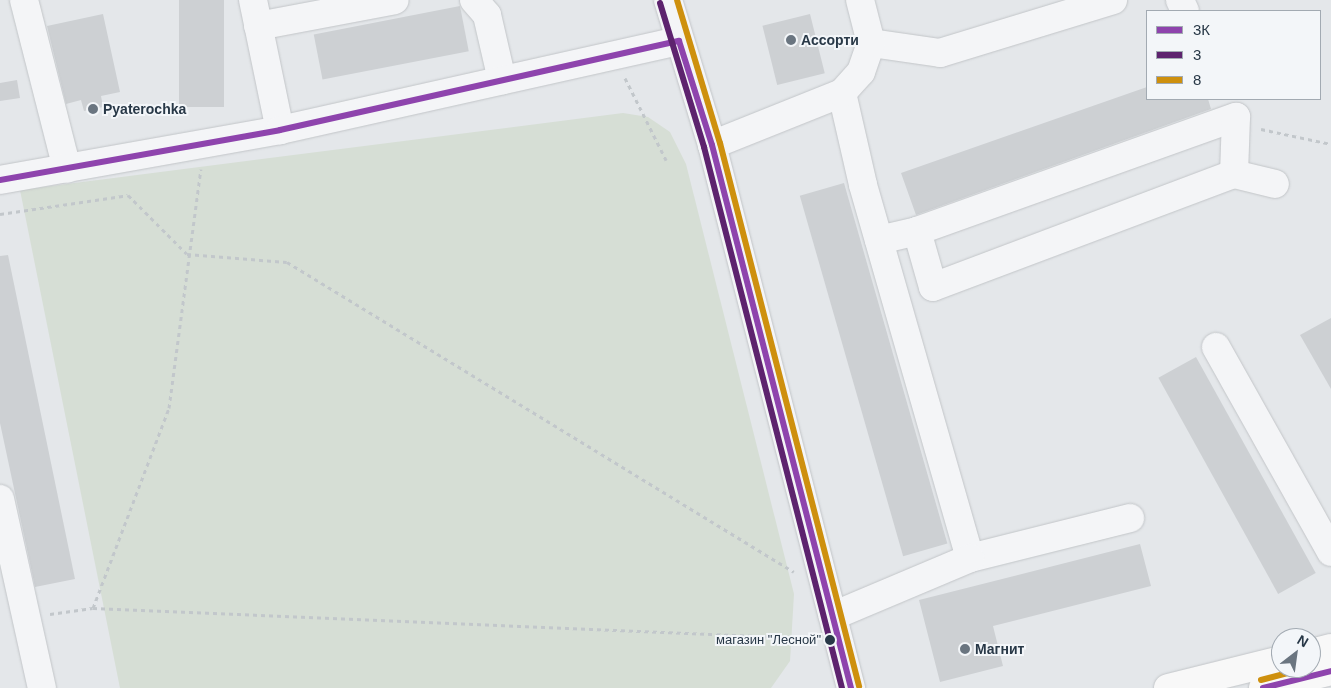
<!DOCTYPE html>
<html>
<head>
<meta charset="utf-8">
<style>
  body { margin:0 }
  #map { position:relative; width:1331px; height:688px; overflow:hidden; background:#e4e7ea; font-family:Arial,sans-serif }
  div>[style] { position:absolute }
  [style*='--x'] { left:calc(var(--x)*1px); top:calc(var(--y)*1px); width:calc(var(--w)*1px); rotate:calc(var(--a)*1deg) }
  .green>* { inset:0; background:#d6ded5 }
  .building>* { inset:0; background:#cdd0d3; transform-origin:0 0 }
  .path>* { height:3px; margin-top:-1.5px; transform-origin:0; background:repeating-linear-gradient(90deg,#c2c7cb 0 4px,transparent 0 8px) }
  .roads { filter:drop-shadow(0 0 1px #c2c5c8) drop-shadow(0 0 1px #c2c5c8) }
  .minor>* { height:28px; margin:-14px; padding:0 14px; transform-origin:14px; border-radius:14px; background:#f4f5f7 }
  .major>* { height:28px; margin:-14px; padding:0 14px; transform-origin:14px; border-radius:14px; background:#f8f8f8 }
  .bus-1>* { height:6px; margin:-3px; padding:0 3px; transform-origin:3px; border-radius:3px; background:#8e44ad }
  .bus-2>* { height:6px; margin:-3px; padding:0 3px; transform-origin:3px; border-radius:3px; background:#5d236e }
  .bus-3>* { height:6px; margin:-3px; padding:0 3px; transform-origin:3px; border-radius:3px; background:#ce900e }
  .dots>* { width:14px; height:14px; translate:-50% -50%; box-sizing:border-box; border:2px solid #f3f6f9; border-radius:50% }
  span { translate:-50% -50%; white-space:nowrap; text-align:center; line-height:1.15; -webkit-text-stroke:4px #f3f6f9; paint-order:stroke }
  .bus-label { font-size:13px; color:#283847 }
  .right { translate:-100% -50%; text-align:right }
  .poi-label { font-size:14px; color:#283847; font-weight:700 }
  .left { translate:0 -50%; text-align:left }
  .legend { position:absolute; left:1146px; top:10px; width:175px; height:90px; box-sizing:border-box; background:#f3f6f9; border:1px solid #a2aab2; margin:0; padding:6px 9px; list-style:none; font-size:15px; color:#283847 }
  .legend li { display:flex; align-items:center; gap:10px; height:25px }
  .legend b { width:25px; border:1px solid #a2aab2 }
  .north { position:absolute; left:1271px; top:628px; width:50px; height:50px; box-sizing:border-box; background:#f3f6f9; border:1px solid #a2aab2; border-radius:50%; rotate:30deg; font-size:14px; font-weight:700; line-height:20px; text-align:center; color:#283847 }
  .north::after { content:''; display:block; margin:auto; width:18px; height:22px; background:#6a7580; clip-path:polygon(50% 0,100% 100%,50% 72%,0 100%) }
</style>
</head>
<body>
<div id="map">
  <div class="green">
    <div style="clip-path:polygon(623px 113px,648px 117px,670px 132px,686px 164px,794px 594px,790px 661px,771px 688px,120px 688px,20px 190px)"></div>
  </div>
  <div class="building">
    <div style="left:179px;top:0;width:45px;height:107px"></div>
    <div style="left:460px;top:6px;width:46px;height:149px;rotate:79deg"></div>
    <div style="clip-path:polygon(103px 14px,120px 92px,101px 96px,103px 107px,84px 111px,81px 100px,66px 104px,47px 26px)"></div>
    <div style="left:810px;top:14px;width:61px;height:49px;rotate:76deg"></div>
    <div style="clip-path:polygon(17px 80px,20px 98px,0 101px,0 83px)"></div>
    <div style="clip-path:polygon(1147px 87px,1147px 99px,1208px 99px,1211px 109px,916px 215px,901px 173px)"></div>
    <div style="left:844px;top:183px;width:375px;height:46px;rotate:74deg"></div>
    <div style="clip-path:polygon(8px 255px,75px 579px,35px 587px,0 423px,0 256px)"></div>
    <div style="clip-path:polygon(1331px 318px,1331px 389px,1300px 335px)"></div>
    <div style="left:1196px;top:357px;width:247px;height:43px;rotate:61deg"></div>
    <div style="clip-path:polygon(1140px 544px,1151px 586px,993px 626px,1003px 666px,940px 682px,919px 600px)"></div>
  </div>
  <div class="path">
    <div style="--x:625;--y:78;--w:92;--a:63.4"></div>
    <div style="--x:1261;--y:129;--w:72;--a:12.1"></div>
    <div style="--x:0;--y:214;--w:129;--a:-8.4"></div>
    <div style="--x:128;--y:195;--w:83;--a:45"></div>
    <div style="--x:187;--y:254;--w:100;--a:4.6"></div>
    <div style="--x:287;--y:262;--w:594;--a:31.44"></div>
    <div style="--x:93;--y:608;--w:713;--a:2.41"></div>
    <div style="--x:805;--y:638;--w:9;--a:-18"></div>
    <div style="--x:50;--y:614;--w:43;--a:-7.9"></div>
    <div style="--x:93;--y:608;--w:214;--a:-69.2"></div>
    <div style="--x:169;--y:408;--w:241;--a:-82.4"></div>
  </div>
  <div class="roads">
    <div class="minor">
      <div style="--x:24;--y:0;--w:174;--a:75.7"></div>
      <div style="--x:253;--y:0;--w:133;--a:78.3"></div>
      <div style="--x:474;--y:0;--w:20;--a:49"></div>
      <div style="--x:487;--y:15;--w:67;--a:77"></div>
      <div style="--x:668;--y:0;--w:152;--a:73.1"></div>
      <div style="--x:712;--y:145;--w:561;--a:75.64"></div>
      <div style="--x:1180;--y:0;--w:12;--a:66"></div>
      <div style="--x:258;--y:26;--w:139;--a:-10.7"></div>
      <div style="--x:871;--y:43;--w:70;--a:8.2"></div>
      <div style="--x:940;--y:53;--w:181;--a:-17"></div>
      <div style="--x:842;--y:93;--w:94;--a:77.1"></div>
      <div style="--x:863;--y:185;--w:388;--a:74"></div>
      <div style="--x:970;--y:558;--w:165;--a:-14"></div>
      <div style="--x:712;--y:145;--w:140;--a:-21.8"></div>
      <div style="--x:842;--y:93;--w:28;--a:-48"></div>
      <div style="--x:861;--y:72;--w:31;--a:-71"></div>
      <div style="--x:871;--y:43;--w:44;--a:-104.3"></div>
      <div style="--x:0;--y:180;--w:284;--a:-10.1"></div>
      <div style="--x:280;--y:130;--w:409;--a:-12.6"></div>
      <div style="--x:917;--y:231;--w:339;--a:-19.7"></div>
      <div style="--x:1236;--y:117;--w:57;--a:92"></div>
      <div style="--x:879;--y:240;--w:39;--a:-13"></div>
      <div style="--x:917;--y:231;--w:58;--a:74.1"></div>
      <div style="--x:933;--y:287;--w:322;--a:-20.6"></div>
      <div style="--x:1234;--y:174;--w:42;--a:13.7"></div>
      <div style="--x:1216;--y:347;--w:235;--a:60.7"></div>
      <div style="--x:0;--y:499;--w:194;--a:77.5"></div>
      <div style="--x:833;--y:616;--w:149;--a:-22.9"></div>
    </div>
    <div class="major">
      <div style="--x:1311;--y:653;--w:21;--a:-14"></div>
      <div style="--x:1168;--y:688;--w:116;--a:-13.9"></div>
      <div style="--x:1263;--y:688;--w:70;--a:-14"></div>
    </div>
  </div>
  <div class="bus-1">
    <div style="--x:0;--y:180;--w:284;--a:-10.1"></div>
    <div style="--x:280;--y:130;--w:409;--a:-12.6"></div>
    <div style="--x:679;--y:41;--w:109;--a:72.4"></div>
    <div style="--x:712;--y:145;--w:561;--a:75.64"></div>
    <div style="--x:1263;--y:688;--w:70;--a:-14"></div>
  </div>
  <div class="bus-2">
    <div style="--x:660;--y:3;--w:151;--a:73"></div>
    <div style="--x:704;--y:147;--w:558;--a:75.69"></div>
  </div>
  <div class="bus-3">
    <div style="--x:677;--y:0;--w:149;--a:73.3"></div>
    <div style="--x:720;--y:143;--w:561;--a:75.64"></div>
    <div style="--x:1261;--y:680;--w:48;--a:-14.6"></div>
  </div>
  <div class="dots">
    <div style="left:791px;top:40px;background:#6a7580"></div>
    <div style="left:93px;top:109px;background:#6a7580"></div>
    <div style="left:830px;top:640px;background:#283847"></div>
    <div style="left:965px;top:649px;background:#6a7580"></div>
  </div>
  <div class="bus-label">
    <span class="right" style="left:821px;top:640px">магазин "Лесной"</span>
  </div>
  <div class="poi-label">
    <span class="left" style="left:801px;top:40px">Ассорти</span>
    <span class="left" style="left:103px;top:109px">Pyaterochka</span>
    <span class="left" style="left:975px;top:649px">Магнит</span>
  </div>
  <ul class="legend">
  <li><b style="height:6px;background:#8e44ad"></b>3К</li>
  <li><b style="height:6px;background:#5d236e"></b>3</li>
  <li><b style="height:6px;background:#ce900e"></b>8</li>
  </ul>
  <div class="north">N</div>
</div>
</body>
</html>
